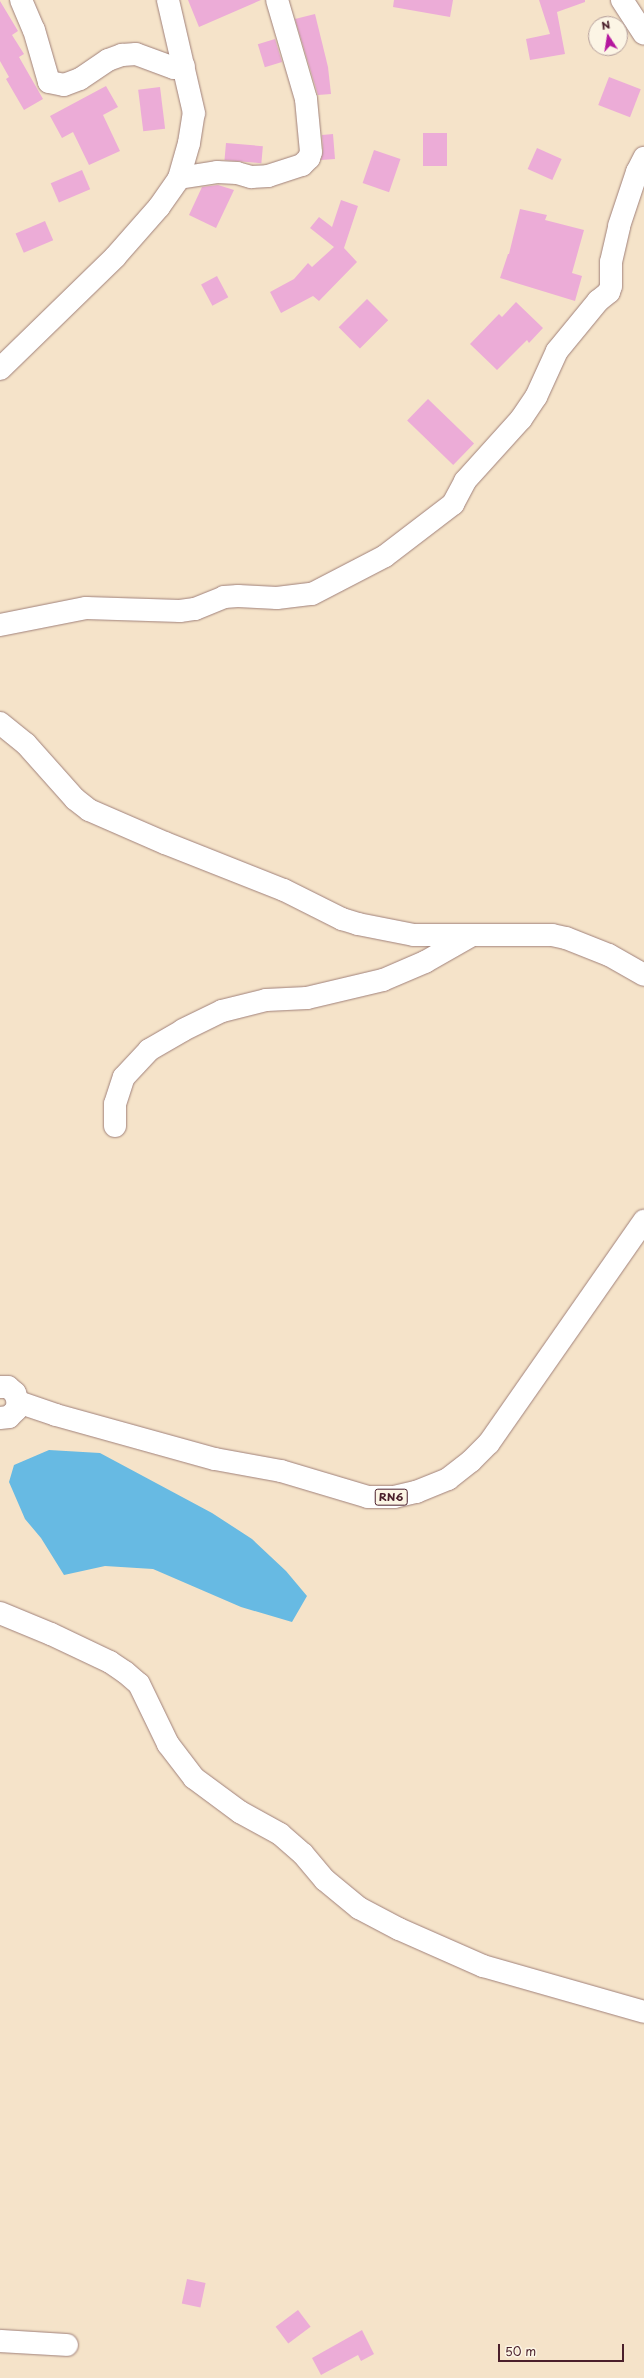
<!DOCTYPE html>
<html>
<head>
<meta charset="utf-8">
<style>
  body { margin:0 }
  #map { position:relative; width:644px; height:2378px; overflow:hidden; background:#f5e3c9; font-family:"Playpen Sans",sans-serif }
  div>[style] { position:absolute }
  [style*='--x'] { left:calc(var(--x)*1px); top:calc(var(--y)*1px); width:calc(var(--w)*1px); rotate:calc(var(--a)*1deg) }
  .water>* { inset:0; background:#67bae3 }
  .building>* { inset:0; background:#ecacd7; transform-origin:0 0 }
  .roads { filter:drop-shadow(0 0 1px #a0817a) drop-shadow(0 0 1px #a0817a) }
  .minor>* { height:22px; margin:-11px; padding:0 11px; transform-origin:11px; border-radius:11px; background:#fff }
  .major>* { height:22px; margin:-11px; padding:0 11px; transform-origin:11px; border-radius:11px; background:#fff }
  .highway>* { height:22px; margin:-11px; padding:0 11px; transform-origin:11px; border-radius:11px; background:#fff }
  span { translate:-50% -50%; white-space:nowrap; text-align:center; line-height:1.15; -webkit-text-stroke:4px #fcf5e5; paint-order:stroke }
  .shield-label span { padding:1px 3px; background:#fcf5e5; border:1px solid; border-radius:3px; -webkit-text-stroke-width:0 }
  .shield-label { font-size:11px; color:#4a1f2b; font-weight:700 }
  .north { position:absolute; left:588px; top:16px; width:40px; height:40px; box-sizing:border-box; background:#fcf5e5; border:1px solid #b59f9b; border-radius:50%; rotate:348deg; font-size:11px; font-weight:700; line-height:16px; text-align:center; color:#4a1f2b }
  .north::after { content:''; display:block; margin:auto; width:14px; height:18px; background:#b5179e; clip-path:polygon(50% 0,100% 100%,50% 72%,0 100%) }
  .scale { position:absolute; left:498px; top:2344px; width:126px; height:18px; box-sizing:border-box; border:2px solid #4a1f2b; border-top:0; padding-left:5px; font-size:12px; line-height:14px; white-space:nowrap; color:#4a1f2b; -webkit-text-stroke:3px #fcf5e5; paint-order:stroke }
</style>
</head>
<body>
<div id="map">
  <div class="water">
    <div style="clip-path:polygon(49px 1450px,100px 1453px,212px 1513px,252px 1539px,286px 1571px,307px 1596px,292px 1622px,241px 1607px,153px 1569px,105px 1566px,64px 1575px,41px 1538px,25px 1519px,9px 1482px,14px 1465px)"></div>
  </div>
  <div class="building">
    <div style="clip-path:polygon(188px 0,261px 0,199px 27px)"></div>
    <div style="clip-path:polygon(394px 0,453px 0,450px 17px,393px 7px)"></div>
    <div style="clip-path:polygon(539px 0,585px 0,585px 2px,557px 12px,565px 54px,530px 60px,526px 39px,550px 34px)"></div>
    <div style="clip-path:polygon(0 1px,18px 31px,12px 35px,24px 54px,19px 57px,43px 99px,24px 110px,6px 79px,9px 77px,0 61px)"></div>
    <div style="clip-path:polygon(315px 14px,328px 67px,331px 94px,318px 95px,295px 19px)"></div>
    <div style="left:275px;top:39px;width:24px;height:18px;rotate:73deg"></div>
    <div style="left:609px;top:77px;width:34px;height:30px;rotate:21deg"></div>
    <div style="clip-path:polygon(106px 86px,118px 107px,103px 115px,120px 151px,89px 165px,73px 132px,62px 138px,50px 116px)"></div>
    <div style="left:160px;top:87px;width:42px;height:22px;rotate:83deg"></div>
    <div style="left:423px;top:133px;width:24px;height:33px"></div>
    <div style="clip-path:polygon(333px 134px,335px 159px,321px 160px,323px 151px,322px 135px)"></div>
    <div style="left:226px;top:143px;width:37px;height:17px;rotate:5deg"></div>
    <div style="left:537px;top:148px;width:27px;height:23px;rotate:24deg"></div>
    <div style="left:374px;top:150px;width:28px;height:35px;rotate:19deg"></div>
    <div style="left:82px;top:170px;width:21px;height:34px;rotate:67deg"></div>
    <div style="clip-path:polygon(218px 185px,234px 190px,216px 228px,189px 215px,202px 187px)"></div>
    <div style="clip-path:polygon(341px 200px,358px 206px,344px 248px,357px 262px,319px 301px,313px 296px,281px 313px,270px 292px,294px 279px,308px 263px,312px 267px,334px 247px,310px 228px,319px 217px,332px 227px)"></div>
    <div style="clip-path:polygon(520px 209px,547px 215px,545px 220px,584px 230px,572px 273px,582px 276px,575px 301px,500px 278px,508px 254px,509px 254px)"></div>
    <div style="left:45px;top:221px;width:21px;height:32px;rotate:67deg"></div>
    <div style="left:217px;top:276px;width:24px;height:18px;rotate:62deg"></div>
    <div style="left:367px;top:299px;width:30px;height:40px;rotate:45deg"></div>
    <div style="clip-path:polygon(516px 302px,543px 328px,529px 343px,527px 340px,497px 370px,470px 344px,499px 314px,502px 317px)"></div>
    <div style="left:428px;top:399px;width:64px;height:30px;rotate:44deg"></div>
    <div style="left:187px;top:2279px;width:19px;height:25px;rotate:12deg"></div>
    <div style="left:298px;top:2310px;width:21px;height:28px;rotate:53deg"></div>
    <div style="clip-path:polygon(362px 2330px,374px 2354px,361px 2361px,358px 2355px,321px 2375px,312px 2358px)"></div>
  </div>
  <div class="roads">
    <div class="minor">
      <div style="--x:21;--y:0;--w:33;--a:67"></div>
      <div style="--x:34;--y:30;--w:54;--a:73.9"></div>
      <div style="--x:49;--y:82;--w:15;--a:11"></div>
      <div style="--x:64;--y:85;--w:17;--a:-21"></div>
      <div style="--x:80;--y:79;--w:34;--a:-34"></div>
      <div style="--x:108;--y:60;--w:15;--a:-20"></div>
      <div style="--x:122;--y:55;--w:14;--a:-4"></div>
      <div style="--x:136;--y:54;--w:40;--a:20.2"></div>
      <div style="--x:174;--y:68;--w:10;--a:-11"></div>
      <div style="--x:179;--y:178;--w:38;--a:-9"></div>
      <div style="--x:217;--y:172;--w:20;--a:3"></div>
      <div style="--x:237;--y:173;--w:15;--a:16"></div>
      <div style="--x:251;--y:177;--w:17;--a:-3"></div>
      <div style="--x:268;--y:176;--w:36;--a:-18"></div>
      <div style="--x:302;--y:165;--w:10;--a:-45"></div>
      <div style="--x:309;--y:158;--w:6;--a:-72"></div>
      <div style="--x:311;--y:152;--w:53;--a:-95.4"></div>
      <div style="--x:306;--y:99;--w:103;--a:-106.3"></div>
      <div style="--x:0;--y:625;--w:88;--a:-11.2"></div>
      <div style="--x:86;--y:608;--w:94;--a:1.8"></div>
      <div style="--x:180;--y:611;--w:15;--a:-8"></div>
      <div style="--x:195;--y:609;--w:31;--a:-22"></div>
      <div style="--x:224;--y:597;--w:14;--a:-4"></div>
      <div style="--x:238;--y:596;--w:39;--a:3"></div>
      <div style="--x:277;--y:598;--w:35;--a:-7"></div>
      <div style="--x:312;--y:594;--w:82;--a:-27.5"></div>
      <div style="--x:385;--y:556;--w:86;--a:-37.4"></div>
      <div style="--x:453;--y:504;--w:26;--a:-62"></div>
      <div style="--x:465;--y:481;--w:84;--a:-47.9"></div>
      <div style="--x:521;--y:419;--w:27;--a:-56"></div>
      <div style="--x:536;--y:397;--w:51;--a:-65.5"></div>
      <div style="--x:557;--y:351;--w:65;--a:-50.6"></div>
      <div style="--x:598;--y:301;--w:14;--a:-39"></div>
      <div style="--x:609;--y:292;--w:6;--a:-72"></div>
      <div style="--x:611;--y:286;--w:24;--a:-90"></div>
      <div style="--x:611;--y:262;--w:37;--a:-77"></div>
      <div style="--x:619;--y:226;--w:57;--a:-71.6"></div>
      <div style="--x:637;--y:172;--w:16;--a:-63"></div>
      <div style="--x:0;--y:723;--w:33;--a:39"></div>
      <div style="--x:26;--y:744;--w:74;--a:48.3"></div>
      <div style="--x:75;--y:799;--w:18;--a:38"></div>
      <div style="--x:89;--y:810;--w:83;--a:23.5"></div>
      <div style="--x:165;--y:843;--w:128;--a:21.6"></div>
      <div style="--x:284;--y:890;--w:65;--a:26.6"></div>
      <div style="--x:342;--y:919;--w:17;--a:17"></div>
      <div style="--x:358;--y:924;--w:57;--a:11.1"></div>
      <div style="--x:414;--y:935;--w:138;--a:0"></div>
      <div style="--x:552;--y:935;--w:14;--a:12"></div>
      <div style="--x:566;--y:938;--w:46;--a:21.6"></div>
      <div style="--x:609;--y:955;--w:40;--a:29.7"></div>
      <div style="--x:115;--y:1126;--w:22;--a:-90"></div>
      <div style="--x:115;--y:1104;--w:28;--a:-72"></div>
      <div style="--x:124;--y:1077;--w:37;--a:-47"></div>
      <div style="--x:149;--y:1050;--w:39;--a:-30"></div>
      <div style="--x:183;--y:1030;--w:43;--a:-26"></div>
      <div style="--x:222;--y:1011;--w:45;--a:-14"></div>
      <div style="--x:266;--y:1000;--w:41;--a:-2.8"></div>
      <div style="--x:307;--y:998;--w:78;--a:-13.3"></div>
      <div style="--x:383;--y:980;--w:46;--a:-23.2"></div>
      <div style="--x:425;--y:962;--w:51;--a:-29.6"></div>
      <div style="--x:0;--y:1613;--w:55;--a:22.4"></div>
      <div style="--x:51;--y:1634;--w:65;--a:25.4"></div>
      <div style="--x:110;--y:1662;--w:18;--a:34"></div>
      <div style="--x:125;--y:1672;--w:18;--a:41"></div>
      <div style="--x:139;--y:1684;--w:67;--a:64.2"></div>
      <div style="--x:168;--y:1744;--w:43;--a:52.6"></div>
      <div style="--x:194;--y:1778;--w:57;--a:36.5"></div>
      <div style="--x:240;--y:1812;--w:46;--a:28.8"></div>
      <div style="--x:280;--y:1834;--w:30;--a:41"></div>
      <div style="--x:303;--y:1854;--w:34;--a:50"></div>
      <div style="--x:325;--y:1880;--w:44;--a:39.5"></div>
      <div style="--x:359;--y:1908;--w:45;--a:27.7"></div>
      <div style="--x:399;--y:1929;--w:92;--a:23.8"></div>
      <div style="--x:483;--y:1966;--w:167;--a:15.9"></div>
      <div style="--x:0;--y:2341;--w:67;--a:3.4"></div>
    </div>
    <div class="major">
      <div style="--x:622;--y:0;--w:40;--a:57.1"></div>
      <div style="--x:0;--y:369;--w:161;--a:-44.2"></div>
      <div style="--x:115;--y:257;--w:67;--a:-48.7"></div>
      <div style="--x:159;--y:207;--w:35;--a:-55"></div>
      <div style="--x:179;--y:178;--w:36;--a:-74"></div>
      <div style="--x:189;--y:143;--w:30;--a:-81"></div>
      <div style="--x:194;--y:113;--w:116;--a:-103"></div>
    </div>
    <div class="highway">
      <div style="--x:0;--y:1387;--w:8;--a:0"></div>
      <div style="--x:8;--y:1387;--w:9;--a:41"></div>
      <div style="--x:15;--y:1393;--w:9;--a:72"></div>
      <div style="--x:18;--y:1402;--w:8;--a:104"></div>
      <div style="--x:16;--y:1410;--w:10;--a:135"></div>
      <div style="--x:9;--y:1417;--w:9;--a:174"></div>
      <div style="--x:18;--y:1402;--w:40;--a:18.9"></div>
      <div style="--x:56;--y:1415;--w:165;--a:15.5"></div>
      <div style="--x:215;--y:1459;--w:67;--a:10.3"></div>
      <div style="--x:281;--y:1471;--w:91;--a:16.6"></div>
      <div style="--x:368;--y:1497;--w:26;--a:0"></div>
      <div style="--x:394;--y:1497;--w:23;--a:-13"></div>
      <div style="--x:416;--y:1492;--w:35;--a:-22"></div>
      <div style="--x:448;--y:1479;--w:29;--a:-38"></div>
      <div style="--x:471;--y:1461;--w:25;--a:-45"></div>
      <div style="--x:489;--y:1443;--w:271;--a:-55.1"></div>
    </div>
  </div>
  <div class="shield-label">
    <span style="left:391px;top:1497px">RN6</span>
  </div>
  <div class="north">N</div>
  <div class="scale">50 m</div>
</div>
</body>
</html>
